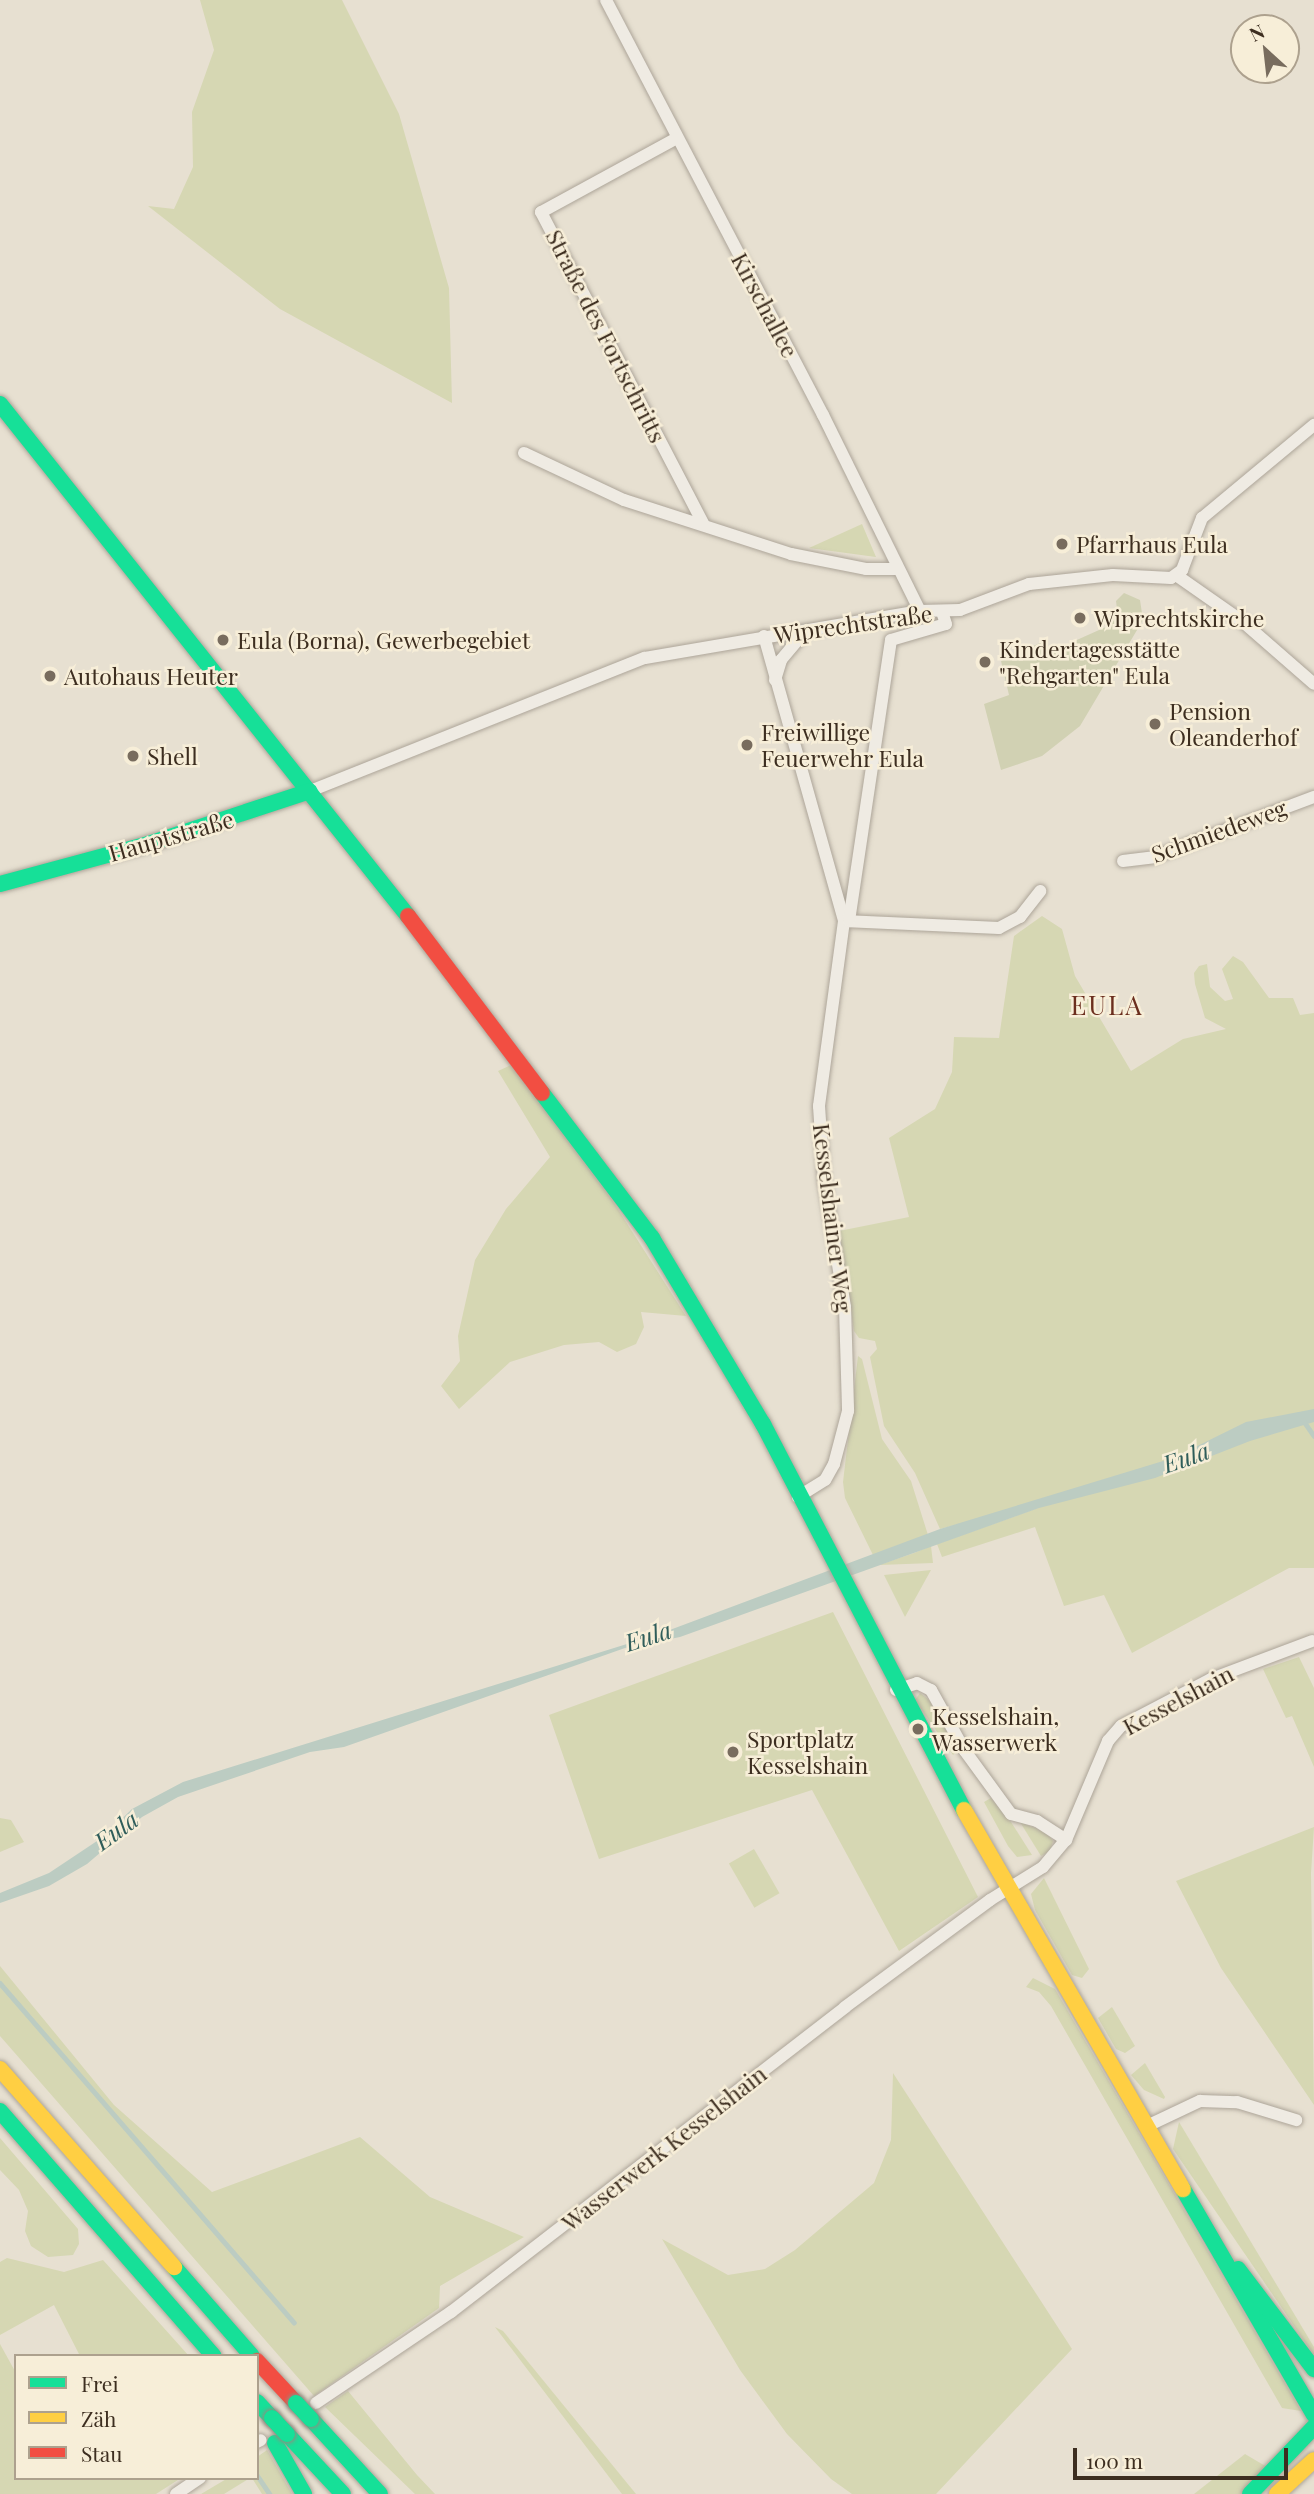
<!DOCTYPE html>
<html>
<head>
<meta charset="utf-8">
<style>
  body { margin:0 }
  #map { position:relative; width:1314px; height:2494px; overflow:hidden; background:#e7e0d1; font-family:"Playfair Display",serif }
  div>[style] { position:absolute }
  [style*='--x'] { left:calc(var(--x)*1px); top:calc(var(--y)*1px); width:calc(var(--w)*1px); rotate:calc(var(--a)*1deg) }
  .green>* { inset:0; background:#d6d7b3; transform-origin:0 0 }
  .cemetery>* { inset:0; background:#d1d1b3 }
  .water>* { inset:0; background:#bcccc2 }
  .stream>* { height:4.5px; margin:-2.25px; padding:0 2.25px; transform-origin:2.25px; border-radius:2.25px; background:#bcccc2 }
  .roads { filter:drop-shadow(0 0 2px #ada599) drop-shadow(0 0 2px #ada599) }
  .street>* { height:12px; margin:-6px; padding:0 6px; transform-origin:6px; border-radius:6px; background:#efebe3 }
  .fast>* { height:16px; margin:-8px; padding:0 8px; transform-origin:8px; border-radius:8px; background:#16e098 }
  .slow>* { height:16px; margin:-8px; padding:0 8px; transform-origin:8px; border-radius:8px; background:#ffcf43 }
  .jam>* { height:16px; margin:-8px; padding:0 8px; transform-origin:8px; border-radius:8px; background:#f24e42 }
  .bridges { filter:drop-shadow(0 0 2px #928b80) drop-shadow(0 0 2px #928b80) }
  .fast-bridge>* { height:16px; margin:-8px; padding:0 8px; transform-origin:8px; border-radius:8px; background:#16e098 }
  .dots>* { width:19px; height:19px; translate:-50% -50%; box-sizing:border-box; border:4px solid #f7eed8; border-radius:50% }
  span { translate:-50% -50%; white-space:nowrap; text-align:center; line-height:1.15; -webkit-text-stroke:5px #f7eed8; paint-order:stroke }
  .street-label { font-size:23px; color:#3d2e20 }
  .poi-label { font-size:23px; color:#3d2e20 }
  .left { translate:0 -50%; text-align:left }
  .water-label { font-size:24px; color:#2f5d5a; font-style:italic }
  .quarter-label { font-size:26px; color:#6b2e1e; letter-spacing:2px }
  .legend { position:absolute; left:14px; top:2354px; width:245px; height:126px; box-sizing:border-box; background:#f7eed8; border:2px solid #ada18e; margin:0; padding:9px 12px; list-style:none; font-size:21px; color:#3d2e20 }
  .legend li { display:flex; align-items:center; gap:14px; height:35px }
  .legend b { width:35px; border:2px solid #ada18e }
  .north { position:absolute; left:1230px; top:14px; width:70px; height:70px; box-sizing:border-box; background:#f7eed8; border:2px solid #ada18e; border-radius:50%; rotate:333deg; font-size:19px; font-weight:700; line-height:28px; text-align:center; color:#3d2e20 }
  .north::after { content:''; display:block; margin:auto; width:24px; height:32px; background:#786c5e; clip-path:polygon(50% 0,100% 100%,50% 72%,0 100%) }
  .scale { position:absolute; left:1073px; top:2448px; width:215px; height:32px; box-sizing:border-box; border:4px solid #3d2e20; border-top:0; padding-left:9px; font-size:21px; line-height:24px; white-space:nowrap; color:#3d2e20; -webkit-text-stroke:5px #f7eed8; paint-order:stroke }
</style>
</head>
<body>
<div id="map">
  <div class="green">
    <div style="clip-path:polygon(200px 0,342px 0,399px 114px,449px 288px,452px 403px,280px 309px,148px 206px,174px 209px,193px 167px,192px 112px,214px 50px)"></div>
    <div style="clip-path:polygon(862px 524px,876px 557px,809px 548px)"></div>
    <div style="clip-path:polygon(1042px 916px,1062px 929px,1075px 976px,1131px 1071px,1183px 1039px,1226px 1029px,1205px 1018px,1195px 984px,1194px 973px,1199px 966px,1207px 964px,1210px 987px,1225px 1001px,1233px 999px,1222px 969px,1233px 956px,1243px 962px,1269px 998px,1293px 998px,1300px 1015px,1314px 1013px,1314px 1568px,1289px 1568px,1132px 1653px,1104px 1595px,1064px 1606px,1035px 1527px,942px 1557px,937px 1544px,1038px 1508px,1040px 1502px,940px 1529px,915px 1473px,884px 1426px,870px 1357px,877px 1349px,875px 1341px,859px 1338px,854px 1331px,839px 1231px,909px 1217px,889px 1138px,935px 1109px,952px 1072px,954px 1037px,999px 1038px,1014px 936px)"></div>
    <div style="clip-path:polygon(511px 1065px,612px 1200px,686px 1316px,641px 1312px,644px 1327px,636px 1344px,617px 1352px,599px 1342px,564px 1345px,510px 1362px,459px 1409px,441px 1386px,460px 1361px,458px 1336px,475px 1260px,506px 1209px,550px 1157px,498px 1071px)"></div>
    <div style="clip-path:polygon(858px 1356px,862px 1359px,882px 1439px,911px 1481px,928px 1535px,873px 1555px,845px 1498px,843px 1482px)"></div>
    <div style="clip-path:polygon(931px 1546px,933px 1563px,879px 1565px,914px 1553px)"></div>
    <div style="clip-path:polygon(931px 1570px,905px 1617px,884px 1575px)"></div>
    <div style="clip-path:polygon(833px 1612px,978px 1897px,899px 1951px,812px 1790px,599px 1859px,549px 1715px)"></div>
    <div style="clip-path:polygon(1299px 1657px,1314px 1688px,1314px 1767px,1292px 1716px,1286px 1718px,1263px 1669px)"></div>
    <div style="clip-path:polygon(920px 1693px,929px 1700px,958px 1751px,953px 1755px,915px 1700px)"></div>
    <div style="clip-path:polygon(991px 1798px,1011px 1822px,1032px 1855px,1017px 1857px,1008px 1846px,984px 1802px)"></div>
    <div style="clip-path:polygon(0 1818px,11px 1820px,24px 1842px,0 1852px)"></div>
    <div style="clip-path:polygon(1020px 1822px,1046px 1832px,1053px 1841px,1050px 1851px,1041px 1856px)"></div>
    <div style="clip-path:polygon(1314px 1827px,1311px 1873px,1314px 2105px,1221px 1968px,1176px 1881px)"></div>
    <div style="left:754px;top:1849px;width:51px;height:29px;rotate:60deg"></div>
    <div style="clip-path:polygon(1044px 1878px,1089px 1969px,1082px 1978px,1072px 1975px,1035px 1910px,1031px 1894px)"></div>
    <div style="clip-path:polygon(0 1966px,114px 2105px,212px 2192px,360px 2137px,430px 2197px,524px 2237px,440px 2286px,439px 2308px,314px 2396px,0 2036px)"></div>
    <div style="clip-path:polygon(1033px 1978px,1055px 1989px,1301px 2411px,1282px 2408px,1051px 2006px,1039px 1992px,1026px 1987px)"></div>
    <div style="clip-path:polygon(1112px 2007px,1135px 2046px,1125px 2053px,1116px 2049px,1098px 2018px)"></div>
    <div style="clip-path:polygon(1145px 2063px,1165px 2097px,1164px 2099px,1144px 2090px,1131px 2075px)"></div>
    <div style="clip-path:polygon(893px 2073px,1072px 2349px,936px 2494px,852px 2494px,831px 2479px,787px 2434px,740px 2370px,662px 2239px,728px 2275px,765px 2269px,795px 2250px,874px 2183px,891px 2140px)"></div>
    <div style="clip-path:polygon(1179px 2122px,1314px 2347px,1314px 2355px,1173px 2149px)"></div>
    <div style="clip-path:polygon(0 2138px,78px 2229px,79px 2244px,73px 2255px,48px 2257px,31px 2246px,25px 2231px,28px 2211px,19px 2190px,0 2170px)"></div>
    <div style="clip-path:polygon(7px 2258px,64px 2272px,103px 2260px,189px 2356px,80px 2356px,54px 2305px,0 2335px,0 2262px)"></div>
    <div style="clip-path:polygon(495px 2327px,503px 2331px,636px 2494px,622px 2494px)"></div>
    <div style="clip-path:polygon(0 2344px,16px 2373px,16px 2478px,181px 2478px,156px 2494px,0 2494px)"></div>
    <div style="clip-path:polygon(348px 2391px,417px 2475px,435px 2494px,415px 2494px,325px 2407px)"></div>
    <div style="clip-path:polygon(267px 2450px,292px 2494px,262px 2494px,252px 2478px,257px 2478px,257px 2457px)"></div>
    <div style="clip-path:polygon(1245px 2454px,1267px 2467px,1241px 2494px,1194px 2494px)"></div>
    <div style="clip-path:polygon(228px 2478px,250px 2478px,224px 2494px,201px 2494px)"></div>
  </div>
  <div class="cemetery">
    <div style="clip-path:polygon(1124px 593px,1140px 600px,1143px 620px,1080px 726px,1042px 756px,1001px 770px,984px 704px,1009px 695px,1001px 661px,1042px 642px,1050px 652px,1108px 626px,1118px 617px,1116px 601px)"></div>
  </div>
  <div class="water">
    <div style="clip-path:polygon(1314px 1409px,1314px 1422px,1250px 1441px,1155px 1478px,1039px 1508px,680px 1637px,625px 1648px,344px 1747px,310px 1752px,178px 1797px,142px 1817px,87px 1864px,49px 1886px,0 1903px,0 1893px,49px 1873px,103px 1837px,132px 1809px,183px 1782px,659px 1634px,940px 1529px,1173px 1458px,1246px 1422px)"></div>
  </div>
  <div class="stream">
    <div style="--x:1303;--y:1420;--w:19;--a:55"></div>
    <div style="--x:0;--y:1983;--w:449;--a:49.1"></div>
    <div style="--x:257;--y:2475;--w:23;--a:56"></div>
  </div>
  <div class="roads">
    <div class="street">
      <div style="--x:606;--y:0;--w:468;--a:62.4"></div>
      <div style="--x:823;--y:415;--w:219;--a:63.7"></div>
      <div style="--x:677;--y:138;--w:155;--a:151.4"></div>
      <div style="--x:541;--y:212;--w:351;--a:62.5"></div>
      <div style="--x:524;--y:453;--w:110;--a:25.2"></div>
      <div style="--x:624;--y:500;--w:176;--a:17.9"></div>
      <div style="--x:791;--y:554;--w:76;--a:11.3"></div>
      <div style="--x:866;--y:569;--w:32;--a:0"></div>
      <div style="--x:1176;--y:575;--w:82;--a:35"></div>
      <div style="--x:1243;--y:622;--w:94;--a:41.1"></div>
      <div style="--x:764;--y:636;--w:296;--a:74.3"></div>
      <div style="--x:844;--y:921;--w:187;--a:97.7"></div>
      <div style="--x:819;--y:1106;--w:74;--a:86.1"></div>
      <div style="--x:824;--y:1180;--w:129;--a:80.6"></div>
      <div style="--x:845;--y:1307;--w:104;--a:88.3"></div>
      <div style="--x:848;--y:1411;--w:55;--a:104.8"></div>
      <div style="--x:834;--y:1464;--w:18;--a:119"></div>
      <div style="--x:825;--y:1480;--w:32;--a:148"></div>
      <div style="--x:775;--y:680;--w:21;--a:-73"></div>
      <div style="--x:781;--y:660;--w:38;--a:-50"></div>
      <div style="--x:310;--y:791;--w:360;--a:-21.7"></div>
      <div style="--x:645;--y:658;--w:279;--a:-9.7"></div>
      <div style="--x:920;--y:611;--w:40;--a:-1.4"></div>
      <div style="--x:960;--y:610;--w:74;--a:-20.6"></div>
      <div style="--x:1029;--y:584;--w:84;--a:-6.1"></div>
      <div style="--x:1113;--y:575;--w:58;--a:3"></div>
      <div style="--x:1171;--y:578;--w:14;--a:-36"></div>
      <div style="--x:1182;--y:570;--w:56;--a:-69"></div>
      <div style="--x:1202;--y:518;--w:146;--a:-39.7"></div>
      <div style="--x:1123;--y:861;--w:31;--a:-7"></div>
      <div style="--x:1154;--y:857;--w:171;--a:-20.6"></div>
      <div style="--x:844;--y:921;--w:155;--a:2.6"></div>
      <div style="--x:999;--y:928;--w:24;--a:-28"></div>
      <div style="--x:1020;--y:917;--w:33;--a:-52"></div>
      <div style="--x:849;--y:921;--w:284;--a:-81.5"></div>
      <div style="--x:891;--y:640;--w:57;--a:-16.2"></div>
      <div style="--x:946;--y:624;--w:13;--a:-108"></div>
      <div style="--x:896;--y:1690;--w:22;--a:-18"></div>
      <div style="--x:917;--y:1683;--w:16;--a:27"></div>
      <div style="--x:931;--y:1690;--w:70;--a:60.9"></div>
      <div style="--x:965;--y:1751;--w:78;--a:53.9"></div>
      <div style="--x:1011;--y:1814;--w:27;--a:15"></div>
      <div style="--x:1037;--y:1821;--w:35;--a:33"></div>
      <div style="--x:1147;--y:2126;--w:59;--a:-25.3"></div>
      <div style="--x:1200;--y:2101;--w:37;--a:2"></div>
      <div style="--x:1237;--y:2102;--w:62;--a:17"></div>
      <div style="--x:316;--y:2403;--w:163;--a:-34"></div>
      <div style="--x:451;--y:2312;--w:498;--a:-37.7"></div>
      <div style="--x:845;--y:2007;--w:180;--a:-36.4"></div>
      <div style="--x:990;--y:1900;--w:62;--a:-31.9"></div>
      <div style="--x:1043;--y:1867;--w:35;--a:-50"></div>
      <div style="--x:1066;--y:1840;--w:108;--a:-67"></div>
      <div style="--x:1108;--y:1741;--w:20;--a:-49"></div>
      <div style="--x:1121;--y:1726;--w:102;--a:-27.6"></div>
      <div style="--x:1211;--y:1679;--w:108;--a:-20.6"></div>
      <div style="--x:257;--y:2442;--w:4;--a:-27"></div>
      <div style="--x:176;--y:2494;--w:29;--a:-34"></div>
    </div>
    <div class="fast">
      <div style="--x:0;--y:404;--w:655;--a:51.45"></div>
      <div style="--x:0;--y:884;--w:153;--a:-15.1"></div>
      <div style="--x:148;--y:844;--w:170;--a:-18.1"></div>
      <div style="--x:542;--y:1093;--w:182;--a:52.8"></div>
      <div style="--x:652;--y:1238;--w:217;--a:59.2"></div>
      <div style="--x:763;--y:1424;--w:435;--a:62.5"></div>
      <div style="--x:0;--y:2111;--w:325;--a:48.9"></div>
      <div style="--x:1183;--y:2189;--w:261;--a:59.9"></div>
      <div style="--x:174;--y:2267;--w:118;--a:48.8"></div>
      <div style="--x:1238;--y:2269;--w:126;--a:52.8"></div>
      <div style="--x:257;--y:2402;--w:22;--a:47"></div>
      <div style="--x:311;--y:2419;--w:102;--a:47.4"></div>
      <div style="--x:287;--y:2434;--w:82;--a:47"></div>
      <div style="--x:275;--y:2443;--w:59;--a:60.4"></div>
      <div style="--x:1250;--y:2494;--w:93;--a:-46.3"></div>
    </div>
    <div class="slow">
      <div style="--x:964;--y:1810;--w:438;--a:60"></div>
      <div style="--x:0;--y:2069;--w:264;--a:48.7"></div>
      <div style="--x:1277;--y:2494;--w:50;--a:-42.6"></div>
    </div>
    <div class="jam">
      <div style="--x:408;--y:916;--w:222;--a:52.9"></div>
      <div style="--x:257;--y:2361;--w:57;--a:47.1"></div>
    </div>
  </div>
  <div class="bridges">
    <div class="fast-bridge">
      <div style="--x:296;--y:2403;--w:22;--a:47"></div>
      <div style="--x:272;--y:2418;--w:22;--a:47"></div>
    </div>
  </div>
  <div class="dots">
    <div style="left:1062px;top:544px;background:#786c5e"></div>
    <div style="left:1080px;top:618px;background:#786c5e"></div>
    <div style="left:223px;top:640px;background:#786c5e"></div>
    <div style="left:985px;top:662px;background:#786c5e"></div>
    <div style="left:50px;top:676px;background:#786c5e"></div>
    <div style="left:1155px;top:724px;background:#786c5e"></div>
    <div style="left:747px;top:745px;background:#786c5e"></div>
    <div style="left:133px;top:756px;background:#786c5e"></div>
    <div style="left:918px;top:1729px;background:#786c5e"></div>
    <div style="left:733px;top:1752px;background:#786c5e"></div>
  </div>
  <div class="street-label">
    <span style="left:765px;top:305px;rotate:62deg">Kirschallee</span>
    <span style="left:606px;top:336px;rotate:63deg">Straße des Fortschritts</span>
    <span style="left:853px;top:624px;rotate:-8deg">Wiprechtstraße</span>
    <span style="left:1219px;top:831px;rotate:-20deg">Schmiedeweg</span>
    <span style="left:171px;top:836px;rotate:-16deg">Hauptstraße</span>
    <span style="left:833px;top:1218px;rotate:83deg">Kesselshainer Weg</span>
    <span style="left:1178px;top:1700px;rotate:-28deg">Kesselshain</span>
    <span style="left:664px;top:2148px;rotate:-38deg">Wasserwerk Kesselshain</span>
  </div>
  <div class="poi-label">
    <span class="left" style="left:1076px;top:544px">Pfarrhaus Eula</span>
    <span class="left" style="left:1094px;top:618px">Wiprechtskirche</span>
    <span class="left" style="left:237px;top:640px">Eula (Borna), Gewerbegebiet</span>
    <span class="left" style="left:999px;top:662px">Kindertagesstätte<br>"Rehgarten" Eula</span>
    <span class="left" style="left:64px;top:676px">Autohaus Heuter</span>
    <span class="left" style="left:1169px;top:724px">Pension<br>Oleanderhof</span>
    <span class="left" style="left:761px;top:745px">Freiwillige<br>Feuerwehr Eula</span>
    <span class="left" style="left:147px;top:756px">Shell</span>
    <span class="left" style="left:932px;top:1729px">Kesselshain,<br>Wasserwerk</span>
    <span class="left" style="left:747px;top:1752px">Sportplatz<br>Kesselshain</span>
  </div>
  <div class="water-label">
    <span style="left:1186px;top:1457px;rotate:-19deg">Eula</span>
    <span style="left:648px;top:1636px;rotate:-18deg">Eula</span>
    <span style="left:116px;top:1830px;rotate:-36deg">Eula</span>
  </div>
  <div class="quarter-label">
    <span style="left:1107px;top:1005px">EULA</span>
  </div>
  <ul class="legend">
  <li><b style="height:9px;background:#16e098"></b>Frei</li>
  <li><b style="height:9px;background:#ffcf43"></b>Zäh</li>
  <li><b style="height:9px;background:#f24e42"></b>Stau</li>
  </ul>
  <div class="north">N</div>
  <div class="scale">100 m</div>
</div>
</body>
</html>
